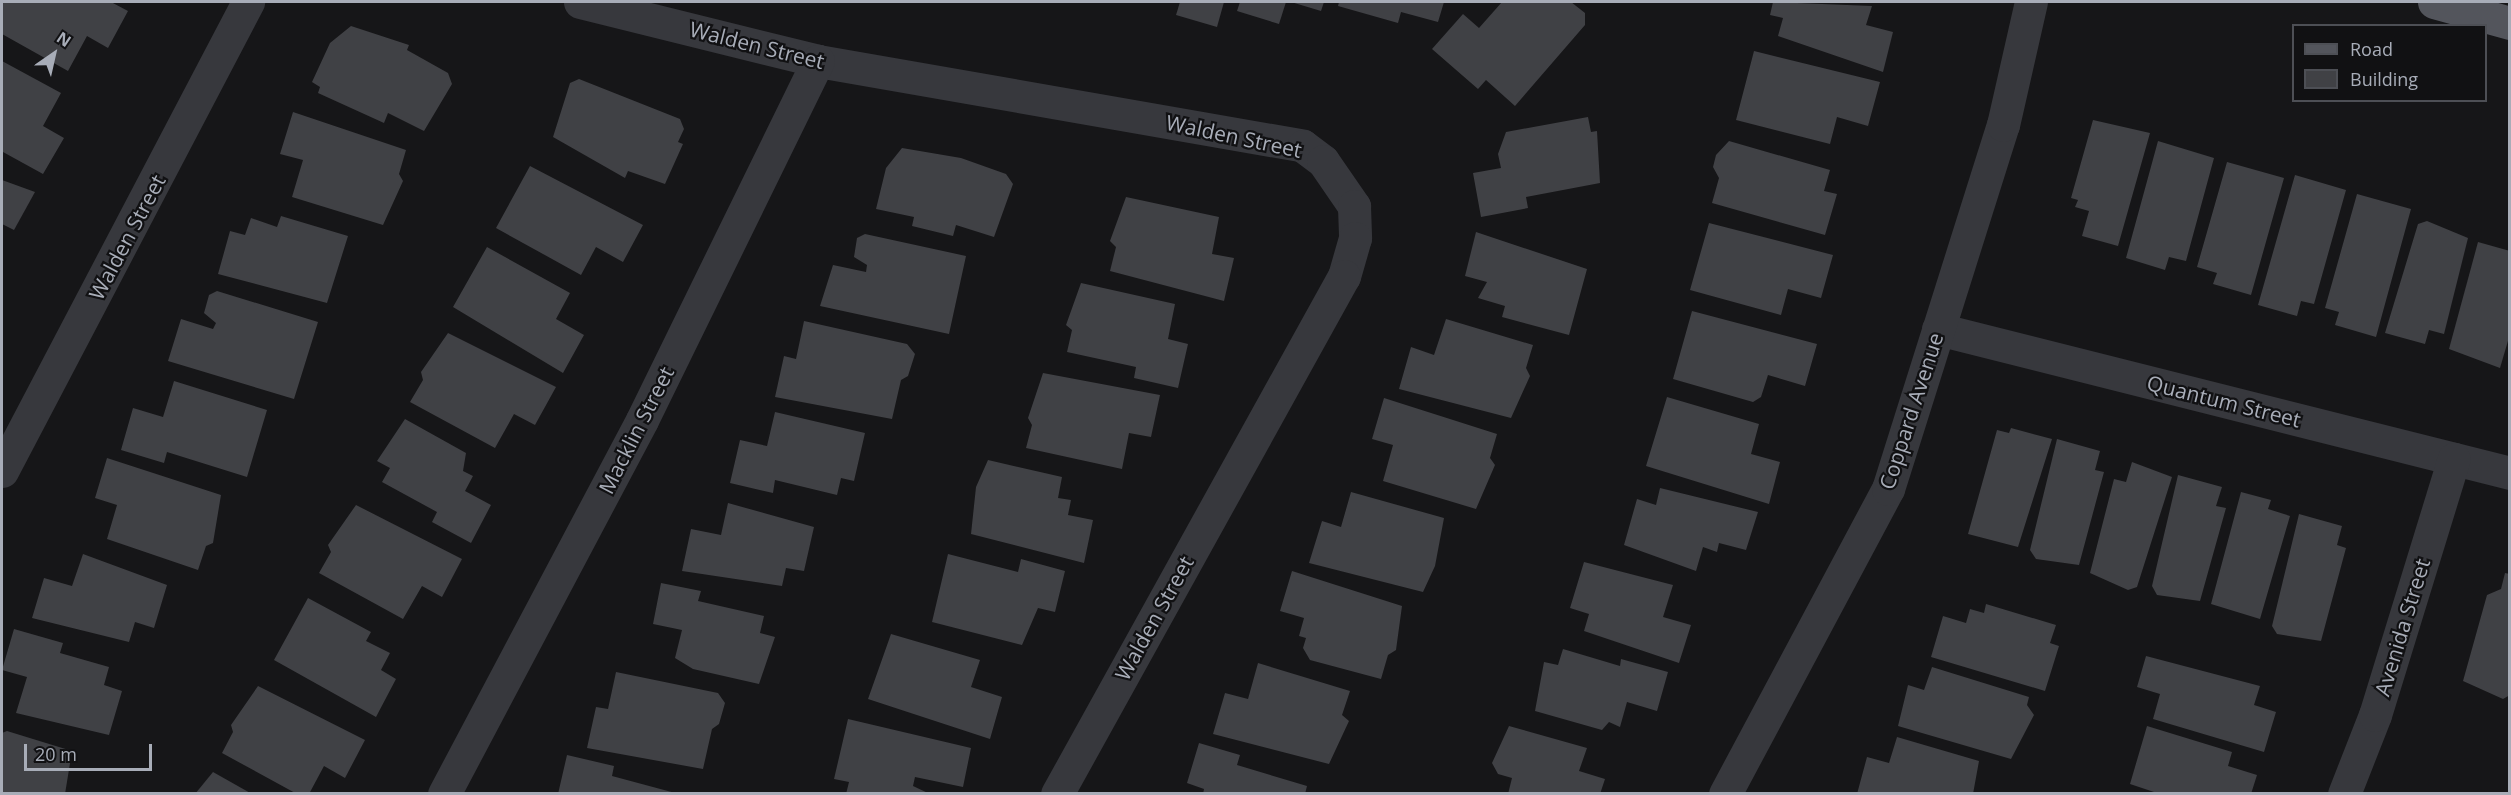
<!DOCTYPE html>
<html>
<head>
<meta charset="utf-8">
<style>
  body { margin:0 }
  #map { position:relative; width:2511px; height:795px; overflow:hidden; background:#161618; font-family:"Open Sans",sans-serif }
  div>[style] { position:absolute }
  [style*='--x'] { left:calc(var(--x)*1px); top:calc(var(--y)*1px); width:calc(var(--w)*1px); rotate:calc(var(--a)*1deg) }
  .building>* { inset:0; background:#404145 }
  .street>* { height:33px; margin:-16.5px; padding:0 16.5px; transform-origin:16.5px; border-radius:16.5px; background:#37383d }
  .primary>* { height:33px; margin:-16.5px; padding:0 16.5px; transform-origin:16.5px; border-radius:16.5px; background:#53555c }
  span { translate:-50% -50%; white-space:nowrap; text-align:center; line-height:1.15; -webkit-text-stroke:4.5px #111113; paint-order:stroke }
  .street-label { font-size:21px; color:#a8adb8 }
  .frame { position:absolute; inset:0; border:3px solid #a8adb8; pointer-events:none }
  .legend { position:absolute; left:2292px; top:24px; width:195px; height:78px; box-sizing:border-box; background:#111113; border:2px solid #4d4f55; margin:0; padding:8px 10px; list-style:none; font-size:18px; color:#a8adb8 }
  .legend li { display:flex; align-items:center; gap:12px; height:30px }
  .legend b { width:30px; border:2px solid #4d4f55 }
  .north { position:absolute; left:24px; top:24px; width:60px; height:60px; -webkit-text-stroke:4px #111113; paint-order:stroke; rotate:34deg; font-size:16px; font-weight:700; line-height:24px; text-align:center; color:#a8adb8 }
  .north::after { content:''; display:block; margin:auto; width:21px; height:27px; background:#a8adb8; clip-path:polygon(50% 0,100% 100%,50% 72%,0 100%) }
  .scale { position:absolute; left:24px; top:744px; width:128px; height:27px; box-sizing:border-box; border:3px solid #a8adb8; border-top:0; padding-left:8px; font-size:18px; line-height:21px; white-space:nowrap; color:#a8adb8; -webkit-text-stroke:4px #111113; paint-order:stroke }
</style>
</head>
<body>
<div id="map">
  <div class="building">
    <div style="clip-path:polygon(2px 2px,111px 2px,128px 11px,108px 48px,87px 36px,68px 71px,2px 34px)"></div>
    <div style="clip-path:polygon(1180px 2px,1224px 2px,1217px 27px,1176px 15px)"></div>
    <div style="clip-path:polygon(1240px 2px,1286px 2px,1279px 24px,1237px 11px)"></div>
    <div style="clip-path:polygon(1291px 2px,1324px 2px,1321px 11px)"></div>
    <div style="clip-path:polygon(1339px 2px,1444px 2px,1438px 22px,1401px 12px,1398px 23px,1338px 6px)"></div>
    <div style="clip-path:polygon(1502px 2px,1571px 2px,1585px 13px,1585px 25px,1515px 106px,1486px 80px,1478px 89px,1432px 49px,1463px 14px,1479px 28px)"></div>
    <div style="clip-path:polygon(1773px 2px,1872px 6px,1866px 25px,1893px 32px,1883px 72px,1778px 36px,1783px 18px,1770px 15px)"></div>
    <div style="clip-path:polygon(351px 26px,409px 45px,407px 50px,448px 73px,452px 84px,424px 131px,388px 113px,384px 123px,318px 93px,320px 87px,312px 82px,330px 43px)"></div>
    <div style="clip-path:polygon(1754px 51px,1880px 82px,1868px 126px,1837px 117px,1830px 144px,1736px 120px)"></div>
    <div style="clip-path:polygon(2px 61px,61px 93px,43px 126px,64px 138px,43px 174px,3px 152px)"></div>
    <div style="clip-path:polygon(579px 79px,680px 119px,684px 129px,678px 142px,683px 144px,665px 184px,628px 171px,625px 178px,553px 137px,570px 83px)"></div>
    <div style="clip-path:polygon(293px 112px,406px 150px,399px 174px,403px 181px,383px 225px,292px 197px,303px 160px,280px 154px)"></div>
    <div style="clip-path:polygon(1588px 117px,1591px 132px,1597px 131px,1600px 183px,1526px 197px,1528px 208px,1481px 217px,1473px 173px,1501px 168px,1498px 154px,1506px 132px)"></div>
    <div style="clip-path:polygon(2093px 120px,2150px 133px,2118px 246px,2082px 236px,2089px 211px,2075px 207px,2078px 200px,2071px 198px)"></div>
    <div style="clip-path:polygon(1729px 141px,1830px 170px,1824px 191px,1837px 194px,1825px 235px,1712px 203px,1719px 178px,1713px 167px,1716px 155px)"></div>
    <div style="clip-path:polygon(2158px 141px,2214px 158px,2186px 261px,2169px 257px,2165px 270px,2126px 258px)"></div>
    <div style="clip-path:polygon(902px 148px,961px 158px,1006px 174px,1013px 184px,994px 237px,956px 225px,953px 236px,912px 226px,914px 217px,876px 209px,886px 168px)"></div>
    <div style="clip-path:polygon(2227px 162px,2284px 178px,2251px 295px,2213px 284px,2217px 273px,2197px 267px)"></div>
    <div style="clip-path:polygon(530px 166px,643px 225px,623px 262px,596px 247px,581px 275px,496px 228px)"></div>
    <div style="clip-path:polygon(2295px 175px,2346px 190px,2314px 304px,2301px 301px,2297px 316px,2258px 305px)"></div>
    <div style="clip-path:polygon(2px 180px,35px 192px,14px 230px,2px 224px)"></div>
    <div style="clip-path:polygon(2357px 194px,2411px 209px,2376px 337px,2335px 325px,2339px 312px,2325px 308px)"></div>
    <div style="clip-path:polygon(1126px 197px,1219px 217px,1212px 254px,1234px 258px,1224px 301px,1110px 271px,1116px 247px,1110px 241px)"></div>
    <div style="clip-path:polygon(281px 216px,348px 236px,327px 303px,218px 274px,230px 231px,245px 235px,251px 218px,277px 227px)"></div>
    <div style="clip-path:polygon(2427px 221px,2468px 238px,2444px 334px,2429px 330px,2425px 344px,2385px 333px,2418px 224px)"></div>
    <div style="clip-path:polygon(1709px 223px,1833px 255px,1821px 298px,1788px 289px,1781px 315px,1690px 290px)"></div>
    <div style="clip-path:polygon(1476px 232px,1587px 269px,1569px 335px,1502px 317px,1505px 306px,1478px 298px,1487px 282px,1465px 276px)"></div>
    <div style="clip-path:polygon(865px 234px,966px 256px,949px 334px,820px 306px,833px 265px,866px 272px,867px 265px,854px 257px,857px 238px)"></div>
    <div style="clip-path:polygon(2478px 242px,2510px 251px,2510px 334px,2500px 368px,2449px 349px)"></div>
    <div style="clip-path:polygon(487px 247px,570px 293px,556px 319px,584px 335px,563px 373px,453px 307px)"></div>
    <div style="clip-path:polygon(1081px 283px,1175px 304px,1168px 339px,1188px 344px,1178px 388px,1134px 378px,1136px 367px,1067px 352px,1072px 330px,1066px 325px)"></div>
    <div style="clip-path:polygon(217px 291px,318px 322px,294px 399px,168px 361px,181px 319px,213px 329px,216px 323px,204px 313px,209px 295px)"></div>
    <div style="clip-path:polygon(1692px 311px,1817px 344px,1805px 386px,1768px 375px,1761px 397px,1753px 402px,1673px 379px)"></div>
    <div style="clip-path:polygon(1446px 319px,1533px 345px,1526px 368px,1530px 376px,1511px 418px,1399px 389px,1411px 347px,1434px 355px)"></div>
    <div style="clip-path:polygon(804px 321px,907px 344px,915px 354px,908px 376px,901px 380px,892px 419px,775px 397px,784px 356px,796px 359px)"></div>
    <div style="clip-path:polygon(448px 333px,556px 387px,535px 425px,514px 414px,495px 448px,410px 402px,423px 380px,421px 372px)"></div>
    <div style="clip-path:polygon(1043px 373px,1160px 395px,1151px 437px,1129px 433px,1122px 469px,1026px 448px,1032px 425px,1028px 418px)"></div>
    <div style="clip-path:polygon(174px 381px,267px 410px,247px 477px,167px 452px,164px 463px,121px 450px,133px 408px,163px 417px)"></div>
    <div style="clip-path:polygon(1667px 397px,1759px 424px,1751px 454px,1780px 462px,1769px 504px,1646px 466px)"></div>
    <div style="clip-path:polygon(1384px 398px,1497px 434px,1490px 458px,1495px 465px,1476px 509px,1383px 481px,1393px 445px,1372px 439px)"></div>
    <div style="clip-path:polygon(775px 412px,865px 433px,854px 481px,841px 478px,837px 495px,775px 480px,773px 493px,730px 483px,740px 440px,767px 446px)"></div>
    <div style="clip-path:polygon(405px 419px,466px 453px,463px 471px,473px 476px,465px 491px,491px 505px,471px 543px,432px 522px,437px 512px,382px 482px,390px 468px,377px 461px)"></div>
    <div style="clip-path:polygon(2011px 428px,2052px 439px,2018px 547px,1968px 534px,1997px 430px,2009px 433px)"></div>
    <div style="clip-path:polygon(2057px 439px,2100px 451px,2095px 470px,2104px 472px,2079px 565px,2036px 559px,2030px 550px)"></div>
    <div style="clip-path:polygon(107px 458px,221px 495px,213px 543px,206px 546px,198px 570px,107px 539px,117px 505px,95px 498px)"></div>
    <div style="clip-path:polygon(988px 460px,1062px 477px,1058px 498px,1071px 500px,1068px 515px,1093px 520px,1084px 563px,971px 534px,976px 487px)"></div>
    <div style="clip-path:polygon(2132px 462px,2172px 477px,2137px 587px,2128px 590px,2090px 573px,2114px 479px,2126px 482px)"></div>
    <div style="clip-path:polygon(2178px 475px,2222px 487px,2216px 506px,2226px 508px,2200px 601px,2157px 595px,2152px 586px)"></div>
    <div style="clip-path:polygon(1660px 488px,1758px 512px,1746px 550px,1719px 543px,1717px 552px,1703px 547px,1696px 571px,1624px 545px,1637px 499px,1656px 505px)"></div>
    <div style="clip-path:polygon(1351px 492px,1444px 518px,1435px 566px,1423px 592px,1309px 563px,1322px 521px,1341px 527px)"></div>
    <div style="clip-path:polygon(2241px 492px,2271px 500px,2268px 509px,2290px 516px,2260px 619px,2211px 604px)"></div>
    <div style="clip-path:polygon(728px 503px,814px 527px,804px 571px,786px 568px,782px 586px,682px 571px,691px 529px,721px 535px)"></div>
    <div style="clip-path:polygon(356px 505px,462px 559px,442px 597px,422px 586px,403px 619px,319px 573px,331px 552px,328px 545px)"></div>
    <div style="clip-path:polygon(2299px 514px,2342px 526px,2337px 545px,2346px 548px,2321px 641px,2277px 634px,2272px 626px)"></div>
    <div style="clip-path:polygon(83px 554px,167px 585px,154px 628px,135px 622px,129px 642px,32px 618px,44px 578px,72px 586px)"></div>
    <div style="clip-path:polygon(948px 554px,1018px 572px,1021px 559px,1065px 571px,1055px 612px,1038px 608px,1022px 645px,932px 622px)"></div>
    <div style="clip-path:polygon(1584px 562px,1673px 585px,1663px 617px,1691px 625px,1679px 663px,1584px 631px,1589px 614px,1570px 608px)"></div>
    <div style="clip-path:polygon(1292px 571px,1402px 606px,1396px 650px,1388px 655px,1381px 679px,1310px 660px,1303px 648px,1306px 638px,1299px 636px,1304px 618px,1280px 611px)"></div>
    <div style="clip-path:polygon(2505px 573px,2510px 574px,2510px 695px,2503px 699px,2463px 681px,2487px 595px,2501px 589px)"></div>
    <div style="clip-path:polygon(661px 583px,701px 591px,698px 601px,764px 616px,760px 633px,775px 637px,759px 684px,693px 669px,675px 658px,682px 630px,653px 624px)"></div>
    <div style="clip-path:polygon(308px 598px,371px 632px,366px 641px,390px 653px,381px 670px,396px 679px,376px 717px,274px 660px)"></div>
    <div style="clip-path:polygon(1986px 604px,2056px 625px,2050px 643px,2059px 646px,2045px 691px,1931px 657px,1943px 616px,1966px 623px,1970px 609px,1984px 613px)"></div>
    <div style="clip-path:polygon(14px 629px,63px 643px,60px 653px,109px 667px,104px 685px,122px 691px,109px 735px,16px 713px,27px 677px,2px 670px)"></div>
    <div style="clip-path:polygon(891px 634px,980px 660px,971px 687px,1002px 697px,990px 739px,868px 699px)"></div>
    <div style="clip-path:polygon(1563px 649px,1620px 666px,1621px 659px,1668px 672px,1657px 711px,1627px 702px,1620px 727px,1609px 722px,1602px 730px,1535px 711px,1544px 662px,1558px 665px)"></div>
    <div style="clip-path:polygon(2146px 656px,2260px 686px,2254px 705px,2276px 712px,2264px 752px,2153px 719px,2160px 694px,2137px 687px)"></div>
    <div style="clip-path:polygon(1258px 663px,1350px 691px,1342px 715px,1349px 721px,1329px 764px,1213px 734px,1225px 693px,1248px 699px)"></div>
    <div style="clip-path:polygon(1932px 667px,2029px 697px,2027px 705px,2034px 715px,2011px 759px,1898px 726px,1908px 685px,1924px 690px)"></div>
    <div style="clip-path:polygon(616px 672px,718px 693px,725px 703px,719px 724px,712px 729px,703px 769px,587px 748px,596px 707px,608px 709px)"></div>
    <div style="clip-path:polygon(258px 686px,365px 740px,345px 778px,324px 766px,309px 794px,297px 794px,222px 753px,233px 732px,231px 725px)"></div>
    <div style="clip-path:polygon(848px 719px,971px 748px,963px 787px,915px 777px,913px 786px,930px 794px,846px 794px,849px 782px,834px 779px)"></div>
    <div style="clip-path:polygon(1509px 726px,1587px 748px,1579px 771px,1605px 779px,1600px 794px,1508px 794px,1512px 778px,1498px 774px,1492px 763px)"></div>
    <div style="clip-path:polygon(2147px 726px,2232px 752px,2228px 766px,2257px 775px,2251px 794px,2160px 794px,2130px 784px)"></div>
    <div style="clip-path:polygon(7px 731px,72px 751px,65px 794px,2px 794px,2px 733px)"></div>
    <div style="clip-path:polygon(1897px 737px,1979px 761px,1973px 794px,1857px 794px,1867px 757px,1889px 763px)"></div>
    <div style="clip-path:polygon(1199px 743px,1240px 755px,1237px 765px,1307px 786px,1305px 794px,1203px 794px,1204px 789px,1187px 783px)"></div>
    <div style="clip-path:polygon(567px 755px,614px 766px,612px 776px,679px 794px,558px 794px)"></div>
    <div style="clip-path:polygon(213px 772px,252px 794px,195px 794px)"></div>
  </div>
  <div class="street">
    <div style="--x:580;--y:2;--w:245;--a:13.9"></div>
    <div style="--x:818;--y:61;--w:492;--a:9.9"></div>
    <div style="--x:1303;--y:146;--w:25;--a:37"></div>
    <div style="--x:1323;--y:161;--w:55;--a:55.4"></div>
    <div style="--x:1354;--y:206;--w:32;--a:88"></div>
    <div style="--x:1355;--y:238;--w:40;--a:106"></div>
    <div style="--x:1344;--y:276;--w:592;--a:118.99"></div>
    <div style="--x:1938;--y:329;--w:590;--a:14.13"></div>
    <div style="--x:2;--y:471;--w:530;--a:-62.32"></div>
    <div style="--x:444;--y:794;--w:423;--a:-62.1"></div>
    <div style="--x:642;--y:420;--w:400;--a:-63.9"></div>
    <div style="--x:1725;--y:794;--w:346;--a:-61.9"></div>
    <div style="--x:1888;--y:489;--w:382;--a:-72.5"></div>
    <div style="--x:2003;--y:125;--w:126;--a:-77.2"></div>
    <div style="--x:2344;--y:794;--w:85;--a:-68.6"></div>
    <div style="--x:2375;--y:715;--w:268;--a:-72.9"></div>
  </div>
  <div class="primary">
    <div style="--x:2434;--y:2;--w:79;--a:15.4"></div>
  </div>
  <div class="street-label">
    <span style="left:757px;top:45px;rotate:14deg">Walden Street</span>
    <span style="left:1234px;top:136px;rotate:12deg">Walden Street</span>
    <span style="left:127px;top:237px;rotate:-62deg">Walden Street</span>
    <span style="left:2224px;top:401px;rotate:14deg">Quantum Street</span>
    <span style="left:1911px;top:411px;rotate:-72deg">Coppard Avenue</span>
    <span style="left:636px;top:430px;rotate:-63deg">Macklin Street</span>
    <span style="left:1154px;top:618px;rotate:-61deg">Walden Street</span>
    <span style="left:2402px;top:627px;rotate:-73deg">Avenida Street</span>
  </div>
  <div class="frame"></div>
  <ul class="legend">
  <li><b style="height:8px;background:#53555c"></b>Road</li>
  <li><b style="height:16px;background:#404145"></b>Building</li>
  </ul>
  <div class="north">N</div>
  <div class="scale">20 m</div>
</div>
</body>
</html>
